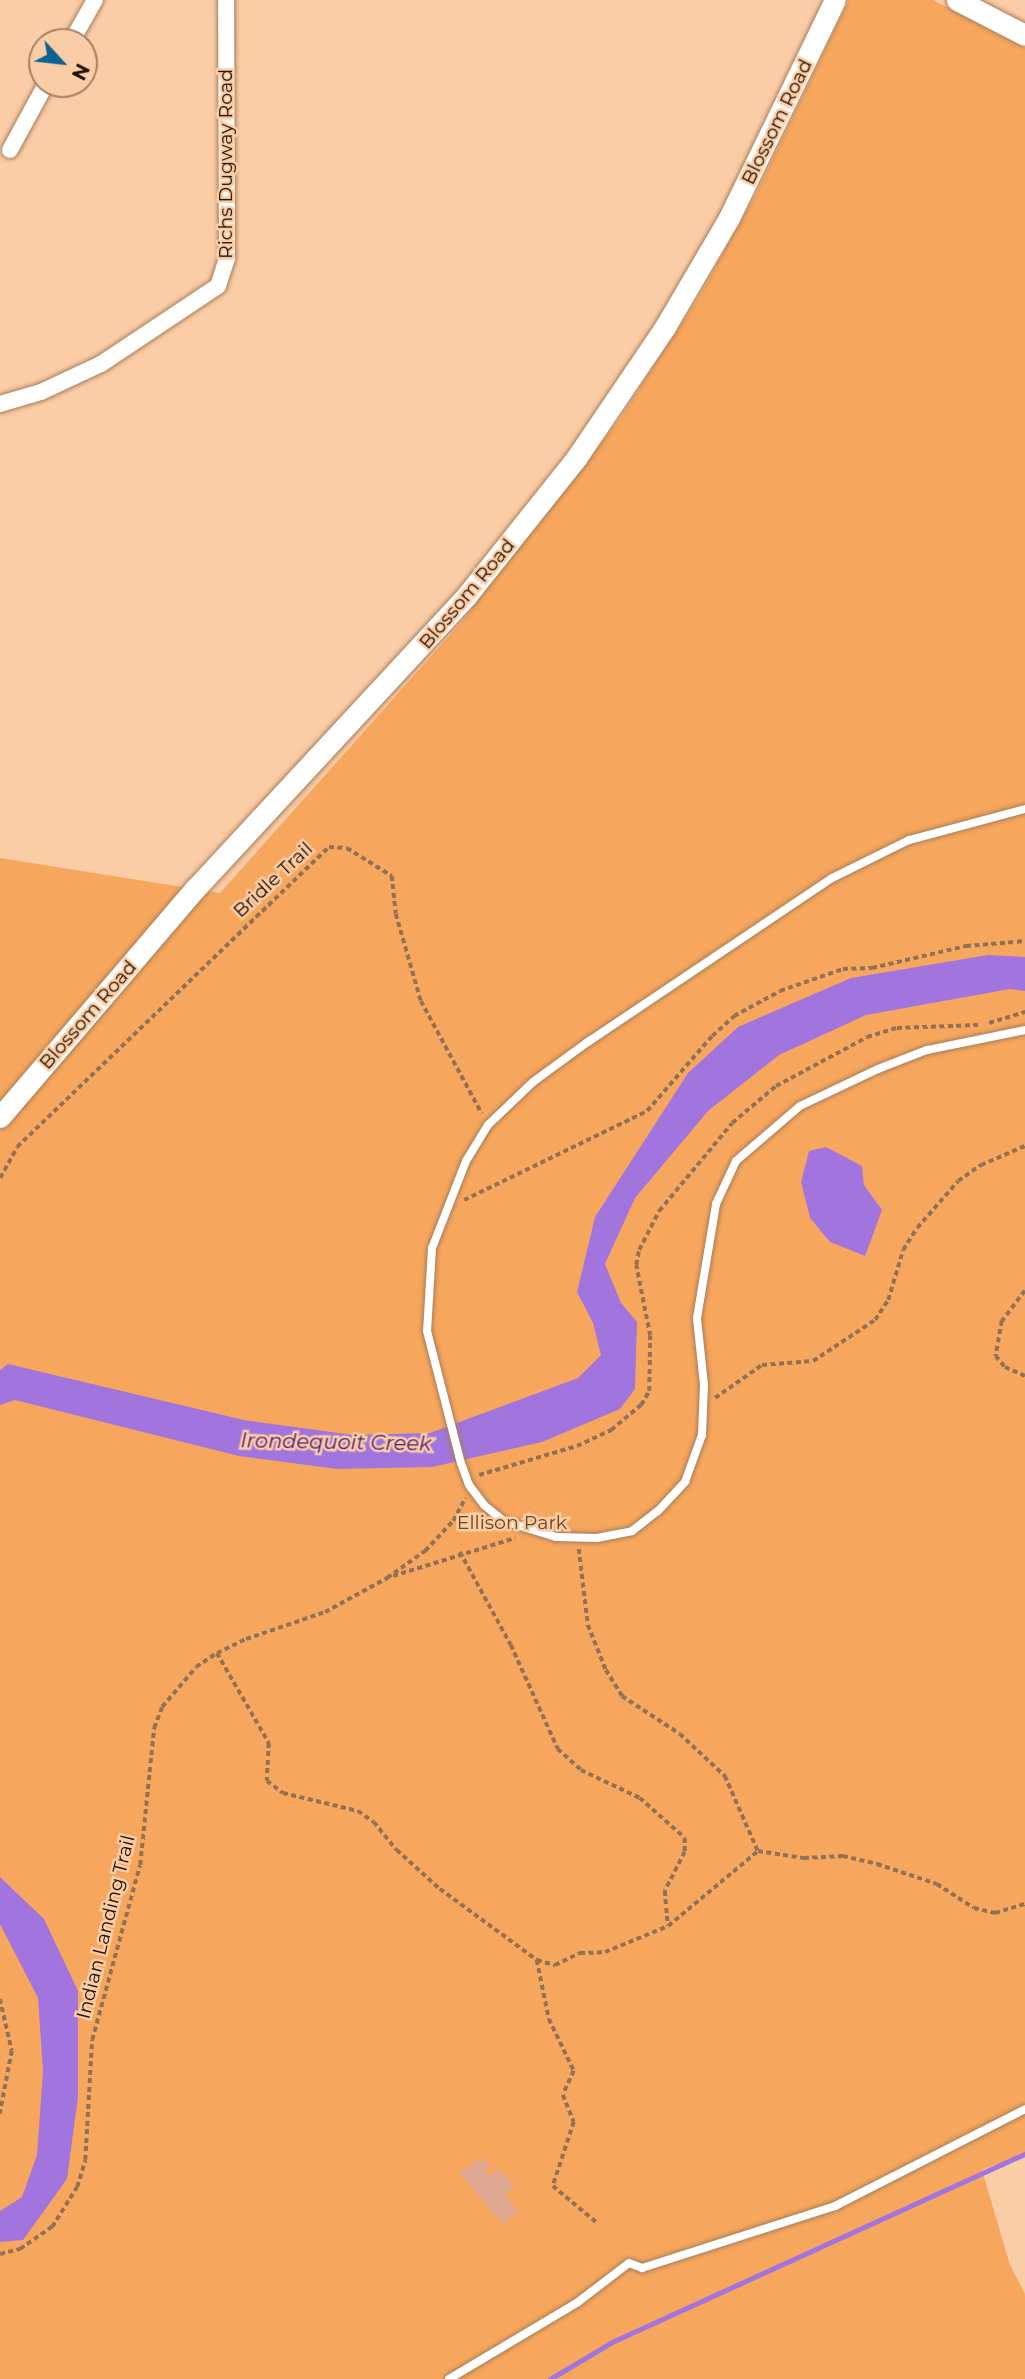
<!DOCTYPE html>
<html>
<head>
<meta charset="utf-8">
<style>
  body { margin:0 }
  #map { position:relative; width:1025px; height:2379px; overflow:hidden; background:#fbcda6; font-family:Montserrat,sans-serif }
  div>[style] { position:absolute }
  [style*='--x'] { left:calc(var(--x)*1px); top:calc(var(--y)*1px); width:calc(var(--w)*1px); rotate:calc(var(--a)*1deg) }
  .green>* { inset:0; background:#f7a75d }
  .water>* { inset:0; background:#a275de }
  .stream>* { height:5px; margin:-2.5px; padding:0 2.5px; transform-origin:2.5px; border-radius:2.5px; background:#a275de }
  .building>* { inset:0; background:#dfa892 }
  .path>* { height:3.5px; margin-top:-1.75px; transform-origin:0; background:repeating-linear-gradient(90deg,#917257 0 5px,transparent 0 8.5px) }
  .roads { filter:drop-shadow(0 0 2px #a77d59) drop-shadow(0 0 2px #a77d59) }
  .service>* { height:8px; margin:-4px; padding:0 4px; transform-origin:4px; border-radius:4px; background:#fff }
  .minor>* { height:16px; margin:-8px; padding:0 8px; transform-origin:8px; border-radius:8px; background:#fff }
  .tertiary>* { height:21px; margin:-10.5px; padding:0 10.5px; transform-origin:10.5px; border-radius:10.5px; background:#fff }
  span { translate:-50% -50%; white-space:nowrap; text-align:center; line-height:1.15; -webkit-text-stroke:5px #fbcda6; paint-order:stroke }
  .street-label { font-size:19px; color:#211204 }
  .park-label { font-size:19px; color:#6c4520 }
  .water-label { font-size:21px; color:#491978; font-style:italic }
  .north { position:absolute; left:28px; top:28px; width:70px; height:70px; box-sizing:border-box; background:#fbcda6; border:2px solid #a48265; border-radius:50%; rotate:117deg; font-size:19px; font-weight:700; line-height:28px; text-align:center; color:#211204 }
  .north::after { content:''; display:block; margin:auto; width:24px; height:32px; background:#0c6293; clip-path:polygon(50% 0,100% 100%,50% 72%,0 100%) }
</style>
</head>
<body>
<div id="map">
  <div class="green">
    <div style="clip-path:polygon(849px 0,933px 0,1025px 48px,1025px 2154px,982px 2170px,1010px 2265px,1025px 2294px,1025px 2379px,0 2379px,0 858px,220px 893px,459px 625px,619px 420px,697px 300px,756px 194px)"></div>
  </div>
  <div class="water">
    <div style="clip-path:polygon(988px 955px,1025px 957px,1025px 991px,1010px 989px,866px 1015px,779px 1055px,708px 1111px,635px 1198px,605px 1264px,621px 1303px,637px 1322px,635px 1389px,620px 1409px,542px 1442px,432px 1467px,337px 1469px,239px 1456px,15px 1400px,0 1405px,0 1370px,8px 1364px,244px 1420px,353px 1435px,430px 1433px,578px 1378px,601px 1355px,593px 1323px,577px 1292px,595px 1217px,688px 1073px,738px 1027px,851px 978px)"></div>
    <div style="clip-path:polygon(826px 1147px,862px 1166px,864px 1185px,882px 1210px,865px 1256px,830px 1242px,810px 1218px,801px 1182px,809px 1151px)"></div>
    <div style="clip-path:polygon(0 1877px,44px 1919px,78px 1991px,78px 2097px,67px 2179px,23px 2240px,0 2242px,0 2211px,22px 2197px,37px 2155px,43px 2071px,38px 1998px,0 1924px)"></div>
  </div>
  <div class="stream">
    <div style="--x:550;--y:2379;--w:74;--a:-30.7"></div>
    <div style="--x:614;--y:2341;--w:452;--a:-24.5"></div>
  </div>
  <div class="building">
    <div style="clip-path:polygon(481px 2157px,490px 2167px,485px 2171px,489px 2176px,498px 2168px,515px 2187px,505px 2196px,518px 2211px,503px 2224px,460px 2174px)"></div>
  </div>
  <div class="path">
    <div style="--x:989;--y:1023;--w:38;--a:-17"></div>
    <div style="--x:0;--y:1178;--w:35;--a:-61"></div>
    <div style="--x:17;--y:1147;--w:433;--a:-43.9"></div>
    <div style="--x:329;--y:847;--w:18;--a:3"></div>
    <div style="--x:347;--y:848;--w:53;--a:31.9"></div>
    <div style="--x:392;--y:876;--w:38;--a:84"></div>
    <div style="--x:396;--y:914;--w:91;--a:74"></div>
    <div style="--x:421;--y:1001;--w:128;--a:61.6"></div>
    <div style="--x:464;--y:1200;--w:203;--a:-25.9"></div>
    <div style="--x:647;--y:1111;--w:99;--a:-49.1"></div>
    <div style="--x:712;--y:1036;--w:30;--a:-42"></div>
    <div style="--x:734;--y:1016;--w:52;--a:-28.5"></div>
    <div style="--x:780;--y:991;--w:67;--a:-19.2"></div>
    <div style="--x:843;--y:969;--w:29;--a:-2"></div>
    <div style="--x:872;--y:968;--w:97;--a:-13.2"></div>
    <div style="--x:966;--y:946;--w:59;--a:-4.8"></div>
    <div style="--x:1025;--y:1291;--w:38;--a:127"></div>
    <div style="--x:1002;--y:1321;--w:36;--a:100"></div>
    <div style="--x:996;--y:1356;--w:14;--a:51"></div>
    <div style="--x:1005;--y:1367;--w:22;--a:24"></div>
    <div style="--x:715;--y:1398;--w:57;--a:-35.1"></div>
    <div style="--x:762;--y:1365;--w:51;--a:-4.5"></div>
    <div style="--x:813;--y:1361;--w:74;--a:-33.5"></div>
    <div style="--x:875;--y:1320;--w:24;--a:-57"></div>
    <div style="--x:888;--y:1300;--w:52;--a:-73.3"></div>
    <div style="--x:903;--y:1250;--w:26;--a:-58"></div>
    <div style="--x:917;--y:1228;--w:62;--a:-48.9"></div>
    <div style="--x:958;--y:1181;--w:28;--a:-35"></div>
    <div style="--x:981;--y:1165;--w:48;--a:-23.4"></div>
    <div style="--x:479;--y:1475;--w:102;--a:-16.5"></div>
    <div style="--x:577;--y:1446;--w:38;--a:-25"></div>
    <div style="--x:611;--y:1430;--w:39;--a:-40"></div>
    <div style="--x:641;--y:1405;--w:16;--a:-60"></div>
    <div style="--x:649;--y:1391;--w:55;--a:-89"></div>
    <div style="--x:650;--y:1336;--w:72;--a:-101.2"></div>
    <div style="--x:636;--y:1265;--w:15;--a:-79"></div>
    <div style="--x:639;--y:1250;--w:44;--a:-62.9"></div>
    <div style="--x:659;--y:1211;--w:114;--a:-50.3"></div>
    <div style="--x:732;--y:1123;--w:57;--a:-40.1"></div>
    <div style="--x:776;--y:1086;--w:103;--a:-28.3"></div>
    <div style="--x:867;--y:1037;--w:31;--a:-17"></div>
    <div style="--x:897;--y:1028;--w:81;--a:-2.1"></div>
    <div style="--x:579;--y:1549;--w:77;--a:83.2"></div>
    <div style="--x:588;--y:1625;--w:48;--a:68.2"></div>
    <div style="--x:606;--y:1670;--w:31;--a:58"></div>
    <div style="--x:622;--y:1696;--w:69;--a:33.2"></div>
    <div style="--x:680;--y:1734;--w:62;--a:43"></div>
    <div style="--x:725;--y:1776;--w:82;--a:66.3"></div>
    <div style="--x:460;--y:1552;--w:106;--a:61.3"></div>
    <div style="--x:511;--y:1645;--w:114;--a:65.7"></div>
    <div style="--x:558;--y:1749;--w:31;--a:42"></div>
    <div style="--x:581;--y:1770;--w:65;--a:25.4"></div>
    <div style="--x:640;--y:1798;--w:60;--a:41.6"></div>
    <div style="--x:685;--y:1838;--w:14;--a:90"></div>
    <div style="--x:685;--y:1852;--w:44;--a:117.1"></div>
    <div style="--x:665;--y:1891;--w:35;--a:85"></div>
    <div style="--x:393;--y:1576;--w:128;--a:-17.3"></div>
    <div style="--x:217;--y:1653;--w:104;--a:60"></div>
    <div style="--x:269;--y:1743;--w:38;--a:93"></div>
    <div style="--x:267;--y:1781;--w:20;--a:37"></div>
    <div style="--x:283;--y:1793;--w:77;--a:13.5"></div>
    <div style="--x:358;--y:1811;--w:19;--a:35"></div>
    <div style="--x:374;--y:1822;--w:36;--a:51"></div>
    <div style="--x:397;--y:1850;--w:58;--a:42.2"></div>
    <div style="--x:440;--y:1889;--w:120;--a:36.2"></div>
    <div style="--x:537;--y:1960;--w:19;--a:16"></div>
    <div style="--x:555;--y:1965;--w:28;--a:-26"></div>
    <div style="--x:580;--y:1953;--w:25;--a:-2"></div>
    <div style="--x:605;--y:1952;--w:68;--a:-22.4"></div>
    <div style="--x:668;--y:1926;--w:117;--a:-39.8"></div>
    <div style="--x:758;--y:1851;--w:47;--a:8.7"></div>
    <div style="--x:804;--y:1858;--w:39;--a:-3"></div>
    <div style="--x:843;--y:1856;--w:35;--a:13"></div>
    <div style="--x:877;--y:1864;--w:63;--a:18.4"></div>
    <div style="--x:937;--y:1884;--w:44;--a:33"></div>
    <div style="--x:974;--y:1908;--w:22;--a:13"></div>
    <div style="--x:995;--y:1913;--w:31;--a:-17"></div>
    <div style="--x:537;--y:1960;--w:60;--a:78.5"></div>
    <div style="--x:549;--y:2019;--w:58;--a:64.3"></div>
    <div style="--x:574;--y:2071;--w:26;--a:115"></div>
    <div style="--x:563;--y:2095;--w:29;--a:68"></div>
    <div style="--x:574;--y:2122;--w:67;--a:108.2"></div>
    <div style="--x:553;--y:2186;--w:56;--a:39.9"></div>
    <div style="--x:0;--y:1999;--w:53;--a:77"></div>
    <div style="--x:12;--y:2051;--w:64;--a:100.8"></div>
    <div style="--x:0;--y:2254;--w:21;--a:-14"></div>
    <div style="--x:20;--y:2249;--w:39;--a:-35"></div>
    <div style="--x:52;--y:2227;--w:47;--a:-58"></div>
    <div style="--x:77;--y:2187;--w:28;--a:-73"></div>
    <div style="--x:85;--y:2160;--w:120;--a:-86.7"></div>
    <div style="--x:92;--y:2040;--w:181;--a:-74.7"></div>
    <div style="--x:140;--y:1865;--w:138;--a:-84.2"></div>
    <div style="--x:154;--y:1728;--w:22;--a:-69"></div>
    <div style="--x:162;--y:1707;--w:52;--a:-49.6"></div>
    <div style="--x:196;--y:1667;--w:25;--a:-34"></div>
    <div style="--x:217;--y:1653;--w:32;--a:-26"></div>
    <div style="--x:246;--y:1639;--w:83;--a:-18.9"></div>
    <div style="--x:325;--y:1612;--w:71;--a:-28.7"></div>
    <div style="--x:387;--y:1578;--w:47;--a:-35.4"></div>
    <div style="--x:425;--y:1551;--w:41;--a:-47"></div>
    <div style="--x:453;--y:1521;--w:26;--a:-62"></div>
  </div>
  <div class="roads">
    <div class="service">
      <div style="--x:1025;--y:809;--w:120;--a:165"></div>
      <div style="--x:909;--y:840;--w:86;--a:153.7"></div>
      <div style="--x:832;--y:878;--w:293;--a:146.1"></div>
      <div style="--x:589;--y:1041;--w:69;--a:143.8"></div>
      <div style="--x:533;--y:1082;--w:62;--a:136.3"></div>
      <div style="--x:488;--y:1125;--w:42;--a:121.4"></div>
      <div style="--x:466;--y:1161;--w:93;--a:111.3"></div>
      <div style="--x:432;--y:1248;--w:83;--a:93.4"></div>
      <div style="--x:427;--y:1331;--w:136;--a:75.6"></div>
      <div style="--x:461;--y:1463;--w:23;--a:70"></div>
      <div style="--x:469;--y:1485;--w:25;--a:53"></div>
      <div style="--x:484;--y:1505;--w:26;--a:39"></div>
      <div style="--x:504;--y:1521;--w:54;--a:17.1"></div>
      <div style="--x:556;--y:1537;--w:41;--a:1.4"></div>
      <div style="--x:597;--y:1538;--w:36;--a:-11"></div>
      <div style="--x:632;--y:1531;--w:33;--a:-38"></div>
      <div style="--x:658;--y:1511;--w:40;--a:-47"></div>
      <div style="--x:685;--y:1482;--w:50;--a:-70.1"></div>
      <div style="--x:702;--y:1435;--w:50;--a:-87.7"></div>
      <div style="--x:704;--y:1385;--w:67;--a:-96"></div>
      <div style="--x:697;--y:1318;--w:116;--a:-80.5"></div>
      <div style="--x:716;--y:1204;--w:47;--a:-65.1"></div>
      <div style="--x:736;--y:1161;--w:84;--a:-40.7"></div>
      <div style="--x:800;--y:1106;--w:86;--a:-25.4"></div>
      <div style="--x:878;--y:1069;--w:53;--a:-21.2"></div>
      <div style="--x:927;--y:1050;--w:100;--a:-11.5"></div>
      <div style="--x:449;--y:2379;--w:150;--a:-30.8"></div>
      <div style="--x:578;--y:2302;--w:64;--a:-37.4"></div>
      <div style="--x:629;--y:2263;--w:14;--a:21"></div>
      <div style="--x:642;--y:2268;--w:203;--a:-17.8"></div>
      <div style="--x:835;--y:2206;--w:213;--a:-27"></div>
    </div>
    <div class="minor">
      <div style="--x:71;--y:42;--w:48;--a:-60.3"></div>
      <div style="--x:10;--y:150;--w:75;--a:-61.4"></div>
      <div style="--x:0;--y:404;--w:43;--a:-16.3"></div>
      <div style="--x:41;--y:392;--w:66;--a:-25"></div>
      <div style="--x:101;--y:364;--w:141;--a:-33.7"></div>
      <div style="--x:218;--y:286;--w:29;--a:-72"></div>
      <div style="--x:227;--y:258;--w:258;--a:-90.2"></div>
    </div>
    <div class="tertiary">
      <div style="--x:957;--y:0;--w:76;--a:27.2"></div>
      <div style="--x:0;--y:1117;--w:300;--a:-49.5"></div>
      <div style="--x:195;--y:889;--w:401;--a:-47.2"></div>
      <div style="--x:467;--y:595;--w:176;--a:-51.4"></div>
      <div style="--x:577;--y:457;--w:157;--a:-55.9"></div>
      <div style="--x:665;--y:327;--w:126;--a:-59.6"></div>
      <div style="--x:729;--y:218;--w:242;--a:-64.1"></div>
    </div>
  </div>
  <div class="street-label">
    <span style="left:777px;top:122px;rotate:-64deg">Blossom Road</span>
    <span style="left:226px;top:164px;rotate:-90deg">Richs Dugway Road</span>
    <span style="left:467px;top:594px;rotate:-50deg">Blossom Road</span>
    <span style="left:273px;top:880px;rotate:-43deg">Bridle Trail</span>
    <span style="left:88px;top:1015px;rotate:-49deg">Blossom Road</span>
    <span style="left:106px;top:1927px;rotate:-76deg">Indian Landing Trail</span>
  </div>
  <div class="park-label">
    <span style="left:512px;top:1523px">Ellison Park</span>
  </div>
  <div class="water-label">
    <span style="left:336px;top:1442px;rotate:1deg">Irondequoit Creek</span>
  </div>
  <div class="north">N</div>
</div>
</body>
</html>
